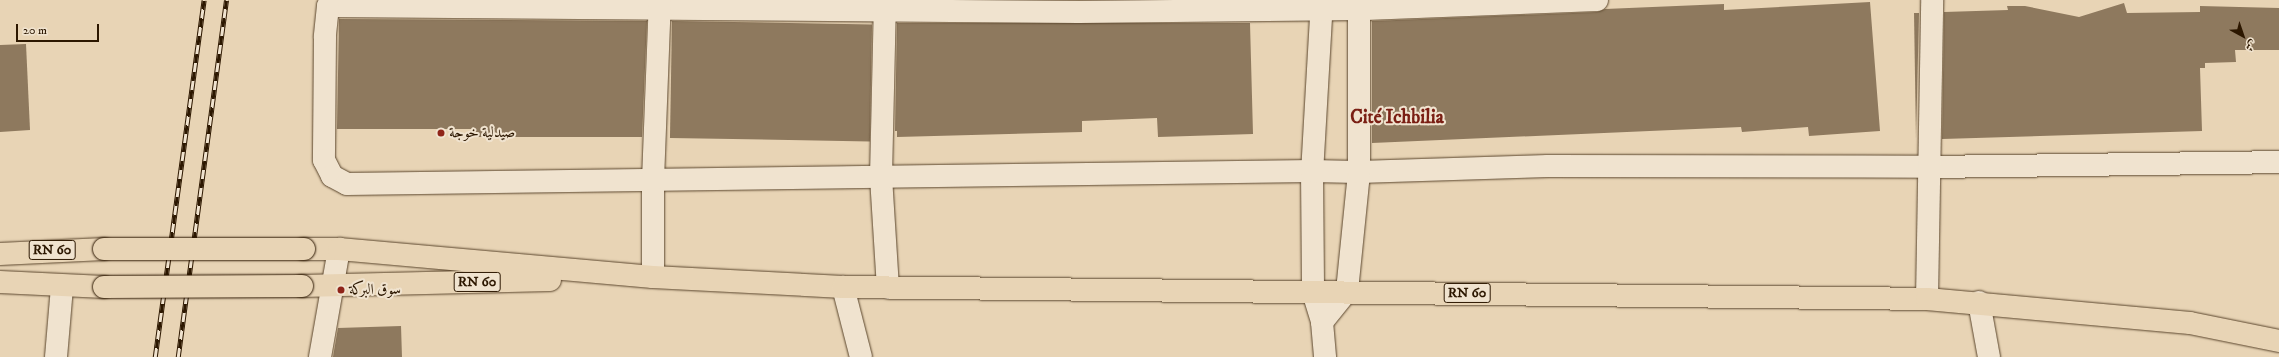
<!DOCTYPE html>
<html>
<head>
<meta charset="utf-8">
<style>
  body { margin:0 }
  #map { position:relative; width:2279px; height:357px; overflow:hidden; background:#e8d4b5; font-family:"IM FELL DW Pica",Amiri,serif }
  div>[style] { position:absolute }
  [style*='--x'] { left:calc(var(--x)*1px); top:calc(var(--y)*1px); width:calc(var(--w)*1px); rotate:calc(var(--a)*1deg) }
  .building>* { inset:0; background:#8e795e; transform-origin:0 0 }
  .roads { filter:drop-shadow(0 0 1px #5b462d) drop-shadow(0 0 1px #5b462d) }
  .minor>* { height:22px; margin:-11px; padding:0 11px; transform-origin:11px; border-radius:11px; background:#f0e3cf }
  .major>* { height:22px; margin:-11px; padding:0 11px; transform-origin:11px; border-radius:11px; background:#e8d4b5 }
  .rail>* { height:4.5px; margin-top:-2.25px; transform-origin:0; background:repeating-linear-gradient(90deg,#f0e3cf 0 9px,#2c1700 0 18px); box-sizing:border-box; border-block:1px solid #2c1700 }
  .bridges { filter:drop-shadow(0 0 1px #2c1700) drop-shadow(0 0 1px #2c1700) }
  .major-bridge>* { height:22px; margin:-11px; padding:0 11px; transform-origin:11px; border-radius:11px; background:#e8d4b5 }
  .dots>* { width:11px; height:11px; translate:-50% -50%; box-sizing:border-box; border:2px solid #f0e3cf; border-radius:50% }
  span { translate:-50% -50%; white-space:nowrap; text-align:center; line-height:1.15; -webkit-text-stroke:4px #f0e3cf; paint-order:stroke }
  .shield-label span { padding:1px 3px; background:#f0e3cf; border:1px solid; border-radius:3px; -webkit-text-stroke-width:0 }
  .shield-label { font-size:14px; color:#2c1700; font-weight:700 }
  .poi-label { font-size:15px; color:#2c1700 }
  .left { translate:0 -50%; text-align:left }
  .district-label { font-size:19px; color:#7a1f14; font-weight:700 }
  .north { position:absolute; left:2223px; top:16px; width:40px; height:40px; -webkit-text-stroke:3px #f0e3cf; paint-order:stroke; rotate:140deg; font-size:11px; font-weight:700; line-height:16px; text-align:center; color:#2c1700 }
  .north::after { content:''; display:block; margin:auto; width:14px; height:18px; background:#2c1700; clip-path:polygon(50% 0,100% 100%,50% 72%,0 100%) }
  .scale { position:absolute; left:16px; top:24px; width:83px; height:18px; box-sizing:border-box; border:2px solid #2c1700; border-top:0; padding-left:5px; font-size:12px; line-height:14px; white-space:nowrap; color:#2c1700; -webkit-text-stroke:3px #f0e3cf; paint-order:stroke }
</style>
</head>
<body>
<div id="map">
  <div class="building">
    <div style="clip-path:polygon(1870px 2px,1880px 131px,1809px 136px,1808px 127px,1742px 132px,1741px 127px,1372px 143px,1372px 21px,1597px 12px,1605px 9px,1724px 4px,1724px 10px)"></div>
    <div style="clip-path:polygon(2124px 3px,2127px 13px,2200px 12px,2200px 6px,2279px 8px,2279px 50px,2235px 50px,2236px 62px,2205px 63px,2205px 68px,2200px 68px,2202px 131px,1942px 139px,1944px 12px,2008px 10px,2007px 6px,2025px 6px,2079px 17px)"></div>
    <div style="clip-path:polygon(1914px 13px,1919px 13px,1916px 139px)"></div>
    <div style="clip-path:polygon(339px 19px,647px 21px,642px 137px,474px 137px,474px 129px,337px 129px)"></div>
    <div style="left:672px;top:21px;width:200px;height:117px;rotate:1deg"></div>
    <div style="clip-path:polygon(897px 23px,1250px 23px,1253px 134px,1158px 137px,1157px 118px,1082px 121px,1082px 132px,897px 137px,897px 131px,895px 131px)"></div>
    <div style="clip-path:polygon(26px 44px,30px 130px,0 132px,0 45px)"></div>
    <div style="clip-path:polygon(401px 326px,402px 357px,333px 357px,338px 328px)"></div>
  </div>
  <div class="roads">
    <div class="minor">
      <div style="--x:885;--y:0;--w:177;--a:91.3"></div>
      <div style="--x:881;--y:177;--w:111;--a:86.4"></div>
      <div style="--x:1322;--y:0;--w:171;--a:93.3"></div>
      <div style="--x:1312;--y:171;--w:121;--a:89.5"></div>
      <div style="--x:1313;--y:292;--w:31;--a:73"></div>
      <div style="--x:1322;--y:322;--w:35;--a:85"></div>
      <div style="--x:1597;--y:0;--w:238;--a:177.8"></div>
      <div style="--x:1359;--y:9;--w:280;--a:179.4"></div>
      <div style="--x:1079;--y:12;--w:751;--a:-179.54"></div>
      <div style="--x:328;--y:6;--w:31;--a:96"></div>
      <div style="--x:325;--y:37;--w:123;--a:90.5"></div>
      <div style="--x:324;--y:160;--w:18;--a:63"></div>
      <div style="--x:332;--y:176;--w:17;--a:28"></div>
      <div style="--x:347;--y:184;--w:965;--a:-0.77"></div>
      <div style="--x:1312;--y:171;--w:47;--a:1.2"></div>
      <div style="--x:1359;--y:172;--w:189;--a:-1.8"></div>
      <div style="--x:1548;--y:166;--w:382;--a:0.1"></div>
      <div style="--x:1930;--y:167;--w:349;--a:-0.8"></div>
      <div style="--x:653;--y:277;--w:97;--a:-90"></div>
      <div style="--x:653;--y:180;--w:180;--a:-87.8"></div>
      <div style="--x:843;--y:287;--w:72;--a:75.6"></div>
      <div style="--x:1927;--y:299;--w:299;--a:-89"></div>
      <div style="--x:1979;--y:302;--w:56;--a:79.7"></div>
      <div style="--x:1322;--y:322;--w:40;--a:-51"></div>
      <div style="--x:1347;--y:291;--w:120;--a:-84.2"></div>
      <div style="--x:1359;--y:172;--w:172;--a:-90"></div>
      <div style="--x:56;--y:357;--w:70;--a:-85.1"></div>
      <div style="--x:320;--y:357;--w:110;--a:-80"></div>
    </div>
    <div class="major">
      <div style="--x:304;--y:249;--w:35;--a:0"></div>
      <div style="--x:339;--y:249;--w:315;--a:5.1"></div>
      <div style="--x:653;--y:277;--w:190;--a:3"></div>
      <div style="--x:843;--y:287;--w:1084;--a:0.63"></div>
      <div style="--x:1927;--y:299;--w:264;--a:5.2"></div>
      <div style="--x:2190;--y:323;--w:91;--a:11.4"></div>
      <div style="--x:0;--y:254;--w:104;--a:-2.8"></div>
      <div style="--x:0;--y:282;--w:104;--a:2.8"></div>
      <div style="--x:302;--y:286;--w:248;--a:-1.4"></div>
    </div>
  </div>
  <div class="rail">
    <div style="--x:155;--y:357;--w:360;--a:-82.2"></div>
    <div style="--x:178;--y:357;--w:360;--a:-82.3"></div>
  </div>
  <div class="bridges">
    <div class="major-bridge">
      <div style="--x:104;--y:249;--w:200;--a:0"></div>
      <div style="--x:104;--y:287;--w:198;--a:-0.3"></div>
    </div>
  </div>
  <div class="dots">
    <div style="left:441px;top:133px;background:#8f2418"></div>
    <div style="left:341px;top:290px;background:#8f2418"></div>
  </div>
  <div class="shield-label">
    <span style="left:52px;top:250px">RN 60</span>
    <span style="left:477px;top:282px">RN 60</span>
    <span style="left:1467px;top:293px">RN 60</span>
  </div>
  <div class="poi-label">
    <span class="left" style="left:449px;top:133px">صيدلية خوجة</span>
    <span class="left" style="left:349px;top:290px">سوق البركة</span>
  </div>
  <div class="district-label">
    <span style="left:1397px;top:118px">Cité Ichbilia</span>
  </div>
  <div class="north">ش</div>
  <div class="scale">20 m</div>
</div>
</body>
</html>
